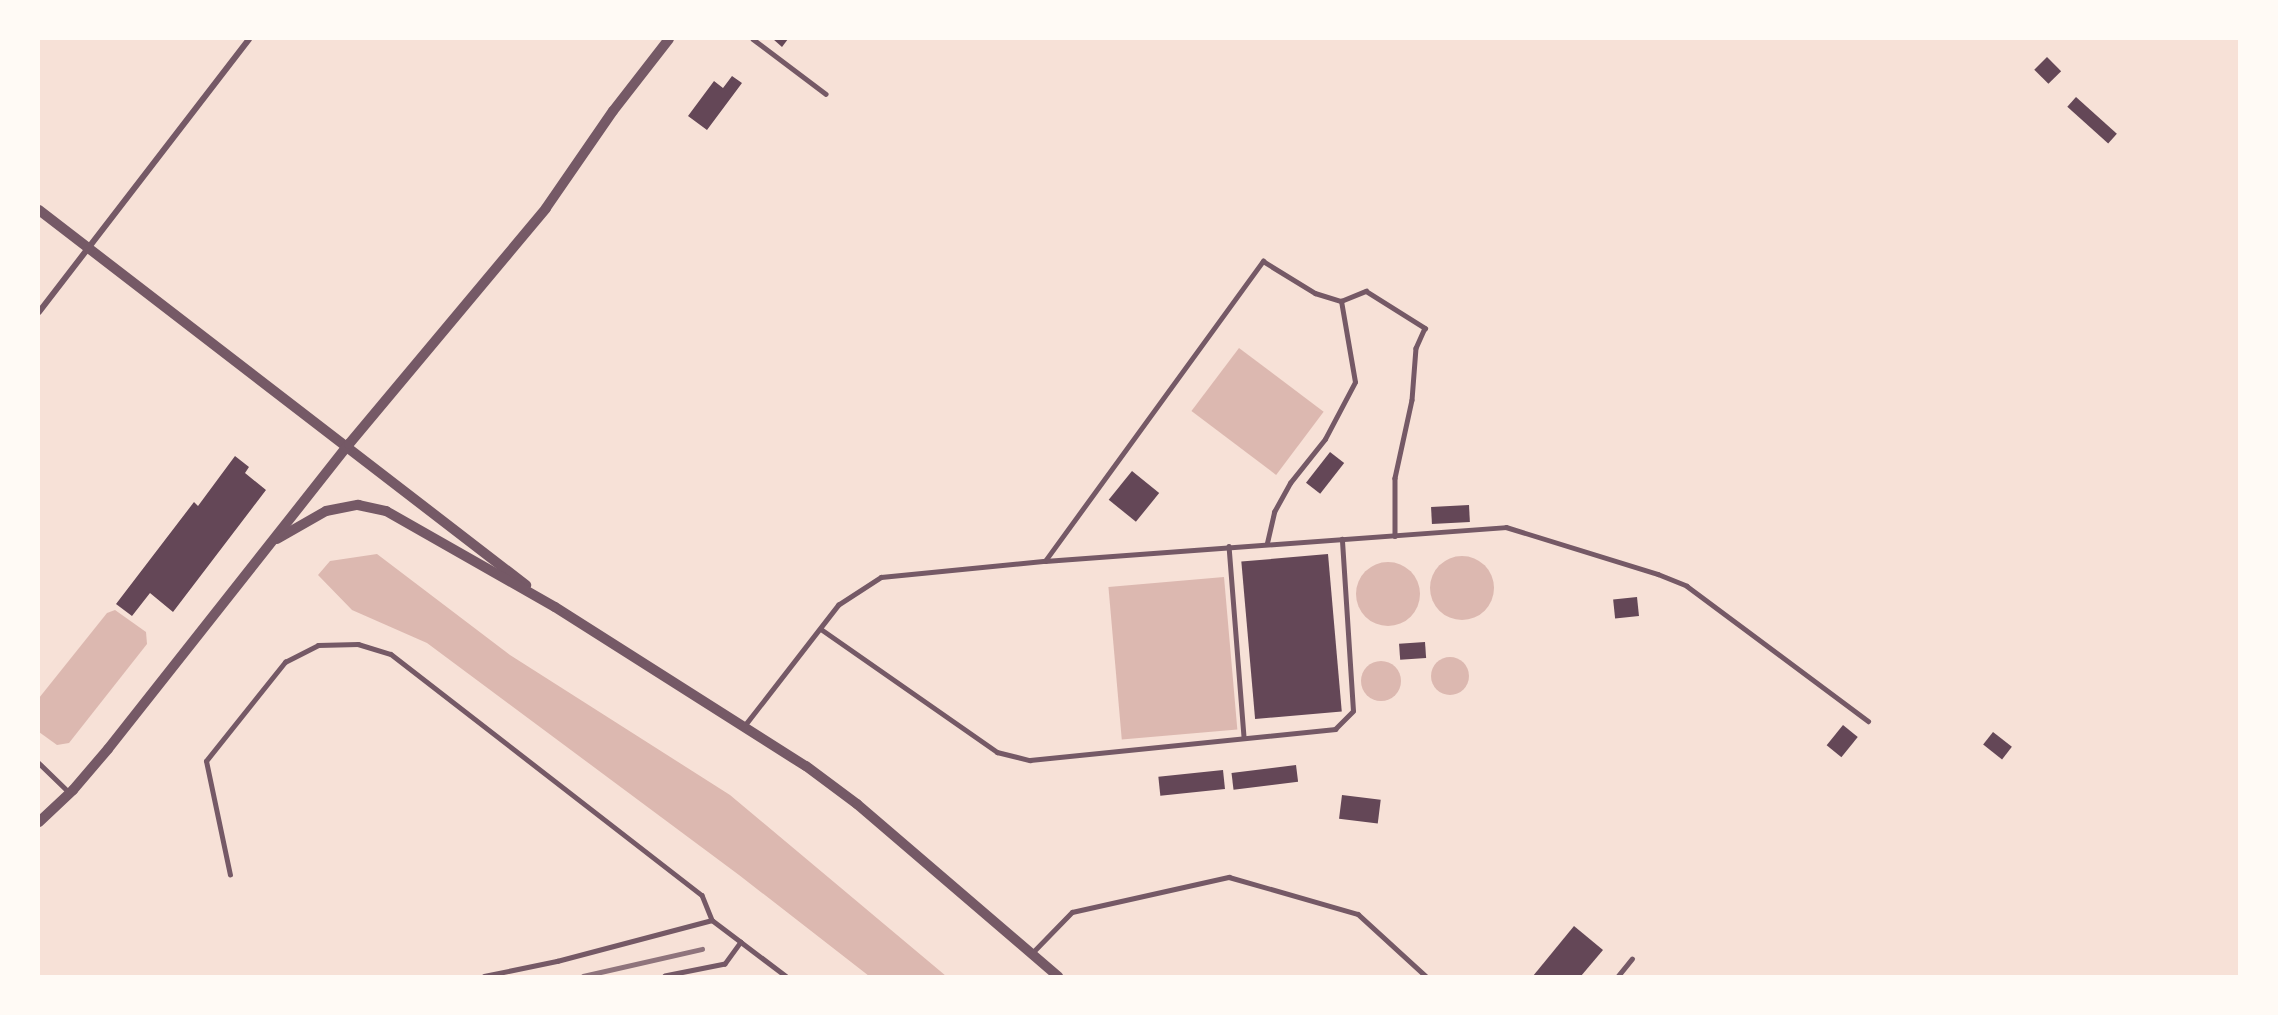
<!DOCTYPE html>
<html>
<head>
<meta charset="utf-8">
<style>
  body { margin:0 }
  #map { position:relative; width:2278px; height:1015px; overflow:hidden; background:#f7e1d7; font-family:"DejaVu Sans",sans-serif }
  div>[style] { position:absolute }
  [style*='--x'] { left:calc(var(--x)*1px); top:calc(var(--y)*1px); width:calc(var(--w)*1px); rotate:calc(var(--a)*1deg) }
  .water>* { inset:0; background:#dcb8b0; transform-origin:0 0 }
  .round { border-radius:50% }
  .building>* { inset:0; background:#644757; transform-origin:0 0 }
  .service>* { height:4.5px; margin:-2.25px; padding:0 2.25px; transform-origin:2.25px; border-radius:2.25px; background:#755966 }
  .minor>* { height:6px; margin:-3px; padding:0 3px; transform-origin:3px; border-radius:3px; background:#755966 }
  .tertiary>* { height:10px; margin:-5px; padding:0 5px; transform-origin:5px; border-radius:5px; background:#755966 }
  .rail>* { height:4.5px; margin:-2.25px; padding:0 2.25px; transform-origin:2.25px; border-radius:2.25px; background:#8f747c }
  span { translate:-50% -50%; white-space:nowrap; text-align:center; line-height:1.15; -webkit-text-stroke:5px #fffaf5; paint-order:stroke }
  .frame { position:absolute; inset:0; border:40px solid #fffaf5; pointer-events:none }
</style>
</head>
<body>
<div id="map">
  <div class="water">
    <div style="left:1239px;top:348px;width:106px;height:79px;rotate:37deg"></div>
    <div style="clip-path:polygon(377px 554px,510px 655px,730px 795px,946px 976px,869px 976px,739px 875px,427px 643px,352px 610px,318px 575px,330px 561px)"></div>
    <div class="round" style="left:1430px;top:556px;width:64px;height:64px"></div>
    <div class="round" style="left:1356px;top:562px;width:64px;height:64px"></div>
    <div style="left:1224px;top:577px;width:153px;height:116px;rotate:85deg"></div>
    <div style="clip-path:polygon(115px 610px,146px 632px,147px 644px,69px 743px,57px 745px,39px 732px,39px 698px,107px 613px)"></div>
    <div class="round" style="left:1431px;top:657px;width:38px;height:38px"></div>
    <div class="round" style="left:1361px;top:661px;width:40px;height:40px"></div>
  </div>
  <div class="building">
    <div style="clip-path:polygon(773px 39px,788px 39px,782px 47px)"></div>
    <div style="left:2047px;top:57px;width:20px;height:18px;rotate:45deg"></div>
    <div style="clip-path:polygon(732px 76px,742px 83px,707px 130px,688px 116px,714px 81px,723px 88px)"></div>
    <div style="left:2076px;top:97px;width:55px;height:13px;rotate:42deg"></div>
    <div style="left:1330px;top:452px;width:18px;height:39px;rotate:38deg"></div>
    <div style="clip-path:polygon(235px 456px,249px 467px,245px 473px,266px 490px,173px 612px,150px 593px,132px 616px,116px 604px,194px 502px,198px 506px)"></div>
    <div style="left:1132px;top:471px;width:35px;height:37px;rotate:39deg"></div>
    <div style="left:1469px;top:505px;width:17px;height:38px;rotate:87deg"></div>
    <div style="left:1328px;top:554px;width:158px;height:87px;rotate:85deg"></div>
    <div style="left:1637px;top:597px;width:19px;height:24px;rotate:84deg"></div>
    <div style="left:1425px;top:642px;width:16px;height:26px;rotate:86deg"></div>
    <div style="left:1843px;top:725px;width:19px;height:26px;rotate:39deg"></div>
    <div style="left:1993px;top:732px;width:24px;height:16px;rotate:38deg"></div>
    <div style="left:1296px;top:765px;width:17px;height:65px;rotate:83deg"></div>
    <div style="left:1223px;top:770px;width:19px;height:65px;rotate:84deg"></div>
    <div style="left:1342px;top:795px;width:39px;height:24px;rotate:7deg"></div>
    <div style="clip-path:polygon(1574px 926px,1603px 950px,1581px 976px,1533px 976px)"></div>
  </div>
  <div class="service">
    <div style="--x:753;--y:39;--w:91;--a:37"></div>
    <div style="--x:1267;--y:543;--w:32;--a:-77"></div>
    <div style="--x:1274;--y:512;--w:33;--a:-61"></div>
    <div style="--x:1290;--y:483;--w:56;--a:-51.5"></div>
    <div style="--x:1325;--y:439;--w:64;--a:-62.2"></div>
    <div style="--x:1355;--y:382;--w:82;--a:-99.8"></div>
    <div style="--x:1341;--y:301;--w:27;--a:-22"></div>
    <div style="--x:1366;--y:291;--w:70;--a:32.1"></div>
    <div style="--x:1425;--y:328;--w:22;--a:114"></div>
    <div style="--x:1416;--y:348;--w:52;--a:94.4"></div>
    <div style="--x:1412;--y:400;--w:80;--a:102.3"></div>
    <div style="--x:1395;--y:478;--w:58;--a:90"></div>
    <div style="--x:1229;--y:546;--w:192;--a:85.5"></div>
    <div style="--x:1045;--y:561;--w:371;--a:-54"></div>
    <div style="--x:1263;--y:261;--w:61;--a:31.6"></div>
    <div style="--x:1315;--y:293;--w:27;--a:17"></div>
    <div style="--x:821;--y:629;--w:215;--a:34.9"></div>
    <div style="--x:997;--y:752;--w:34;--a:14"></div>
    <div style="--x:1030;--y:760;--w:307;--a:-5.8"></div>
    <div style="--x:1335;--y:729;--w:25;--a:-45"></div>
    <div style="--x:1353;--y:711;--w:172;--a:-93.7"></div>
    <div style="--x:745;--y:725;--w:152;--a:-52.2"></div>
    <div style="--x:838;--y:605;--w:51;--a:-33.1"></div>
    <div style="--x:881;--y:577;--w:165;--a:-5.6"></div>
    <div style="--x:1045;--y:561;--w:462;--a:-4.2"></div>
    <div style="--x:1506;--y:527;--w:159;--a:17.2"></div>
    <div style="--x:1658;--y:574;--w:31;--a:22"></div>
    <div style="--x:1687;--y:586;--w:226;--a:36.7"></div>
    <div style="--x:39;--y:763;--w:43;--a:44.1"></div>
    <div style="--x:230;--y:875;--w:116;--a:-101.9"></div>
    <div style="--x:206;--y:761;--w:127;--a:-51.4"></div>
    <div style="--x:285;--y:662;--w:37;--a:-27"></div>
    <div style="--x:318;--y:645;--w:40;--a:-1.4"></div>
    <div style="--x:358;--y:644;--w:34;--a:17"></div>
    <div style="--x:391;--y:654;--w:393;--a:37.8"></div>
    <div style="--x:702;--y:895;--w:27;--a:68"></div>
    <div style="--x:741;--y:942;--w:56;--a:37.1"></div>
    <div style="--x:1032;--y:953;--w:57;--a:-45.7"></div>
    <div style="--x:1072;--y:912;--w:161;--a:-12.6"></div>
    <div style="--x:1229;--y:877;--w:134;--a:16"></div>
    <div style="--x:1358;--y:914;--w:92;--a:42.4"></div>
    <div style="--x:484;--y:976;--w:75;--a:-11.6"></div>
    <div style="--x:557;--y:961;--w:160;--a:-14.8"></div>
    <div style="--x:712;--y:920;--w:36;--a:37"></div>
    <div style="--x:741;--y:942;--w:27;--a:126"></div>
    <div style="--x:725;--y:964;--w:61;--a:168.7"></div>
    <div style="--x:1618;--y:976;--w:22;--a:-51"></div>
  </div>
  <div class="minor">
    <div style="--x:39;--y:312;--w:344;--a:-52.4"></div>
  </div>
  <div class="tertiary">
    <div style="--x:39;--y:210;--w:615;--a:37.6"></div>
    <div style="--x:277;--y:539;--w:56;--a:-29.7"></div>
    <div style="--x:326;--y:511;--w:33;--a:-11"></div>
    <div style="--x:358;--y:505;--w:29;--a:12"></div>
    <div style="--x:386;--y:511;--w:194;--a:29.6"></div>
    <div style="--x:555;--y:607;--w:297;--a:32.4"></div>
    <div style="--x:806;--y:766;--w:64;--a:36.7"></div>
    <div style="--x:857;--y:804;--w:265;--a:40.6"></div>
    <div style="--x:39;--y:822;--w:47;--a:-43.3"></div>
    <div style="--x:73;--y:790;--w:54;--a:-49.5"></div>
    <div style="--x:108;--y:749;--w:389;--a:-51.7"></div>
    <div style="--x:349;--y:444;--w:307;--a:-50.1"></div>
    <div style="--x:546;--y:208;--w:118;--a:-55.4"></div>
    <div style="--x:613;--y:111;--w:91;--a:-52.1"></div>
  </div>
  <div class="rail">
    <div style="--x:583;--y:976;--w:122;--a:-12.8"></div>
  </div>
  <div class="frame"></div>
</div>
</body>
</html>
